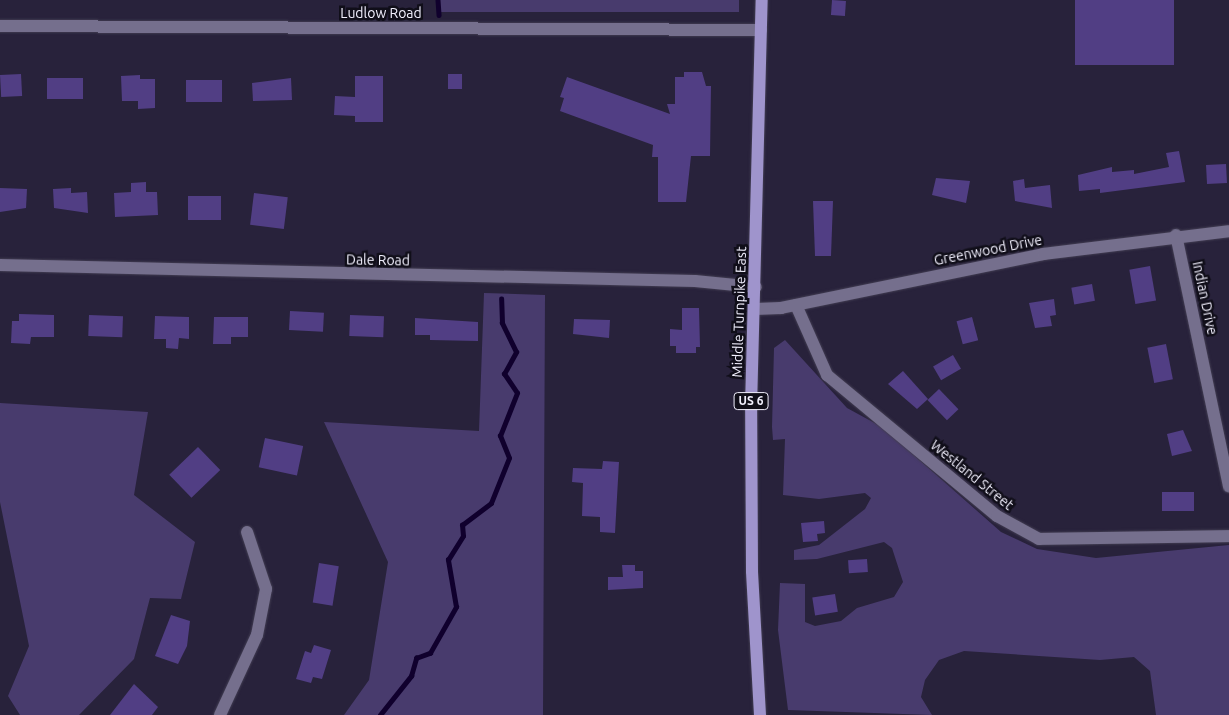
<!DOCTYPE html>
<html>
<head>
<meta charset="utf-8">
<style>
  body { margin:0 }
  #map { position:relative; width:1229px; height:715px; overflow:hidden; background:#28223b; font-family:Ubuntu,sans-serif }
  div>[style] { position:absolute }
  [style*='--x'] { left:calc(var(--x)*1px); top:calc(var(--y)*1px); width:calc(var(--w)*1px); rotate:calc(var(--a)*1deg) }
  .green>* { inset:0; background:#483b6d; transform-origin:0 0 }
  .stream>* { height:4.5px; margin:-2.25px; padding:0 2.25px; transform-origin:2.25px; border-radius:2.25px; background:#10002d }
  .building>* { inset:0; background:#513e84; transform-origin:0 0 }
  .roads { filter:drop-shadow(0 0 1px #423d52) drop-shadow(0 0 1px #423d52) }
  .minor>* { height:12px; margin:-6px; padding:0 6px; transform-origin:6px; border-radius:6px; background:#756f8d }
  .major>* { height:12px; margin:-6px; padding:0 6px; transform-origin:6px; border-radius:6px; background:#9f94cc }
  span { translate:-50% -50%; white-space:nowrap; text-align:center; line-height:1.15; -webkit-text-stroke:5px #100e19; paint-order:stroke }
  .shield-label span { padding:1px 4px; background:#100e19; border:1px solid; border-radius:4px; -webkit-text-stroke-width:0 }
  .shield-label { font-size:12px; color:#f2f0fe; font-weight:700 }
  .street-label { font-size:14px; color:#f2f0fe }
</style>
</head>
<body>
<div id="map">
  <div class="green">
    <div style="left:440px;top:0;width:299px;height:12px"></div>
    <div style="clip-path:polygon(484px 293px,545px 295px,543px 715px,344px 715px,369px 680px,388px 562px,324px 422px,479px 431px)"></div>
    <div style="clip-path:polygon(785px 340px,847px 408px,882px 427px,1001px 532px,1037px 549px,1096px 558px,1229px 545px,1229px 715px,1156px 715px,1150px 671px,1134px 657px,1100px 660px,964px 651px,939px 660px,925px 680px,921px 697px,932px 715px,788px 710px,778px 630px,780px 583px,805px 584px,805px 622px,815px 626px,841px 621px,857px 608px,894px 597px,903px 582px,892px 548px,884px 542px,817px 559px,794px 560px,794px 550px,819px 545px,865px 509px,871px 498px,865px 493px,819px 499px,783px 495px,785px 439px,773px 440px,772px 427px,774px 348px)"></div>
    <div style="clip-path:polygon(0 403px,148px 412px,134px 495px,195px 542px,181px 599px,150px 598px,134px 659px,79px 715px,20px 715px,8px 696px,29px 646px,0 502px)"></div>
  </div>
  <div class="stream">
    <div style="--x:438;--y:0;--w:15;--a:86"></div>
    <div style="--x:380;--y:715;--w:50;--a:-51.5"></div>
    <div style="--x:411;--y:676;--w:19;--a:-74"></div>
    <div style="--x:416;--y:658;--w:15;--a:-20"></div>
    <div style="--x:430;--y:653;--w:53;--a:-60.5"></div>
    <div style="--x:456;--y:607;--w:48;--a:-99.7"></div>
    <div style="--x:448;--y:560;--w:28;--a:-58"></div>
    <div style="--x:463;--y:536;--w:11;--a:-95"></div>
    <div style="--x:462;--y:525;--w:36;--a:-37"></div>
    <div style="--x:491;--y:503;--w:48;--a:-68.2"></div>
    <div style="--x:509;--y:458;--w:24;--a:-112"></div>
    <div style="--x:500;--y:436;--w:46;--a:-68.4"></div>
    <div style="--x:517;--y:393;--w:23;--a:-124"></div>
    <div style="--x:504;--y:374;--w:25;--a:-61"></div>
    <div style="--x:516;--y:352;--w:32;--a:-116"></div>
    <div style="--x:502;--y:323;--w:24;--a:-92"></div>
  </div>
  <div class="building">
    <div style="left:832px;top:0;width:14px;height:15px;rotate:4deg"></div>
    <div style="left:1075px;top:0;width:99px;height:65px"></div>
    <div style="clip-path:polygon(684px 72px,702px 72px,706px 86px,711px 86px,710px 156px,691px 156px,686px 202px,658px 202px,658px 157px,652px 157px,653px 145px,560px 111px,564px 98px,560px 97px,567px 77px,670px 114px,667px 104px,675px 104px,675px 77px,684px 77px)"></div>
    <div style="left:21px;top:74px;width:22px;height:21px;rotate:87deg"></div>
    <div style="left:448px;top:74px;width:14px;height:15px"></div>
    <div style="clip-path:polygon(140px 75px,140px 79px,155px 79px,155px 108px,138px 109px,138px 101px,122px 101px,121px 76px)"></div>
    <div style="clip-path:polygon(355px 76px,383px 76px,383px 122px,355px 122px,355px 116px,334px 115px,335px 96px,355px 97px)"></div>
    <div style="left:47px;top:78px;width:36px;height:21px"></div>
    <div style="clip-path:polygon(291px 78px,292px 100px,253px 101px,252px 83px)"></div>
    <div style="left:186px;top:80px;width:36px;height:22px"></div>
    <div style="clip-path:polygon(1179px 151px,1185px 182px,1100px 193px,1100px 189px,1079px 191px,1078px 175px,1112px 167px,1112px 172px,1134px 170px,1134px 174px,1169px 167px,1166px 153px)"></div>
    <div style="left:1226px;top:164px;width:19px;height:20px;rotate:87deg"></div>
    <div style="clip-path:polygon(936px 178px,970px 181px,966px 203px,932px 195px)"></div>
    <div style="clip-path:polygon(1024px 179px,1025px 188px,1050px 185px,1052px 208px,1015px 201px,1013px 181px)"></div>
    <div style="clip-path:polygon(146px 182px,146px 192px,157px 192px,158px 215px,115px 217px,114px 193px,131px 192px,131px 183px)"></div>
    <div style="clip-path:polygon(0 188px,27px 189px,26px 208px,0 212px)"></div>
    <div style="clip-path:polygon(71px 188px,71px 193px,87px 192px,88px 213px,54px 208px,53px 189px)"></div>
    <div style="left:254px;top:193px;width:34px;height:32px;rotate:7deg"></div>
    <div style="left:188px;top:196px;width:33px;height:24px"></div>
    <div style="clip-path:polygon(813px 201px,833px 201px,831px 256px,815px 256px)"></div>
    <div style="left:1150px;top:266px;width:35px;height:21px;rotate:80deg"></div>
    <div style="left:1092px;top:284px;width:17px;height:21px;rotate:80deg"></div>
    <div style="clip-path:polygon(1054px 299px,1056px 315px,1050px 316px,1052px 326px,1035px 328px,1029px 303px)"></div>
    <div style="clip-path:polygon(682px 308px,699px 308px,700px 347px,696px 347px,696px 353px,676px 353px,676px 346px,670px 346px,670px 329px,682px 330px)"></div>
    <div style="left:290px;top:311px;width:34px;height:19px;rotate:3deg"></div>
    <div style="clip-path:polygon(19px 314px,54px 315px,54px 337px,31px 337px,30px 344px,11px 343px,12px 321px,19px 321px)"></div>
    <div style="left:89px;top:315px;width:34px;height:21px;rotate:2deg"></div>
    <div style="left:350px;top:315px;width:34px;height:21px;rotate:2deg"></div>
    <div style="clip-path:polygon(155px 316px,189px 317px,189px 339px,179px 338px,178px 349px,166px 348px,166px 339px,154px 339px)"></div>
    <div style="clip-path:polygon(214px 317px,248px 317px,248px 337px,231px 337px,231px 344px,213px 344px)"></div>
    <div style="left:972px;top:317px;width:24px;height:16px;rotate:75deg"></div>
    <div style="clip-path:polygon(415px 318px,478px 322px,478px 341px,430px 340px,430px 335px,415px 335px)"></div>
    <div style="clip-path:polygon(574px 319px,610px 320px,609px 338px,573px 334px)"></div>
    <div style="left:1166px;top:344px;width:36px;height:19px;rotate:79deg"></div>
    <div style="left:953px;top:355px;width:16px;height:23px;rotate:60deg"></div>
    <div style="clip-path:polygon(903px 371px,928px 399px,917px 409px,888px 384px)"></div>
    <div style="left:939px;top:389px;width:28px;height:16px;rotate:46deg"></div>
    <div style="clip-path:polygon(1183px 430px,1192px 451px,1172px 456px,1167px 434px)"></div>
    <div style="left:265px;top:438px;width:39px;height:30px;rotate:12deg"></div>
    <div style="left:198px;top:447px;width:32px;height:40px;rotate:46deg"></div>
    <div style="clip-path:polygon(603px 461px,619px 462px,615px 533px,600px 532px,600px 517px,582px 516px,583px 483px,572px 482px,573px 468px,602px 469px)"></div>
    <div style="left:1162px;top:492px;width:32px;height:19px"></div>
    <div style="clip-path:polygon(824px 521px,825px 533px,817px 534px,818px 541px,803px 542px,801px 523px)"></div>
    <div style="left:867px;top:559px;width:13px;height:19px;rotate:86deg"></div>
    <div style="left:319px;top:563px;width:20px;height:40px;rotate:9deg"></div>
    <div style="clip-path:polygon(622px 565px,635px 565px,635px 571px,643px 571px,643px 588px,608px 590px,608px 577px,623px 577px)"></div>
    <div style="left:835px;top:594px;width:18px;height:23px;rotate:81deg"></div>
    <div style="clip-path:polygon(171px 615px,190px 621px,187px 646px,178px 664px,155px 656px)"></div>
    <div style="clip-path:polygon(314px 645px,331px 650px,322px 679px,313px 677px,311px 683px,296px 679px,305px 651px,311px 653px)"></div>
    <div style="clip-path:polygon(134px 684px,158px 707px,152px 715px,110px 715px)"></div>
  </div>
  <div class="roads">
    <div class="minor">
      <div style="--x:0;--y:26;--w:761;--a:0.3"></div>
      <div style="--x:1176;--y:235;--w:257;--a:78.1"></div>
      <div style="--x:0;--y:265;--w:695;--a:1.32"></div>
      <div style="--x:695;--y:281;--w:61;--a:5.6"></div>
      <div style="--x:796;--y:305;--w:77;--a:66.1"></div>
      <div style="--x:827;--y:375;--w:221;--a:39.7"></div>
      <div style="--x:997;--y:516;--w:48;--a:28.7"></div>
      <div style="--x:1039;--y:539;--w:190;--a:-0.9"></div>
      <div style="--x:755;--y:309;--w:26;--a:-2"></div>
      <div style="--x:781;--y:308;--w:268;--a:-11.6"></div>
      <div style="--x:1043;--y:254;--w:187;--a:-7"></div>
      <div style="--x:220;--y:715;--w:88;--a:-65.2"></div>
      <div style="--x:257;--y:635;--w:47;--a:-78.9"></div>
      <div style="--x:266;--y:589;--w:60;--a:-108.4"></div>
    </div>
    <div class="major">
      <div style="--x:760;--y:715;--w:144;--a:-93.2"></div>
      <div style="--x:752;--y:571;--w:164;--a:-90.3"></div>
      <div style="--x:751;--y:407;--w:407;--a:-88.5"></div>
    </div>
  </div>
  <div class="shield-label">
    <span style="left:751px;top:401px">US 6</span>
  </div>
  <div class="street-label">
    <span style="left:381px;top:13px">Ludlow Road</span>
    <span style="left:988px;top:250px;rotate:-11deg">Greenwood Drive</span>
    <span style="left:378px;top:260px;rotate:1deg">Dale Road</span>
    <span style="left:1205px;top:298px;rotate:78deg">Indian Drive</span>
    <span style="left:739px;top:312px;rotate:-88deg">Middle Turnpike East</span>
    <span style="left:972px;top:475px;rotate:39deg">Westland Street</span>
  </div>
</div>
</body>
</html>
